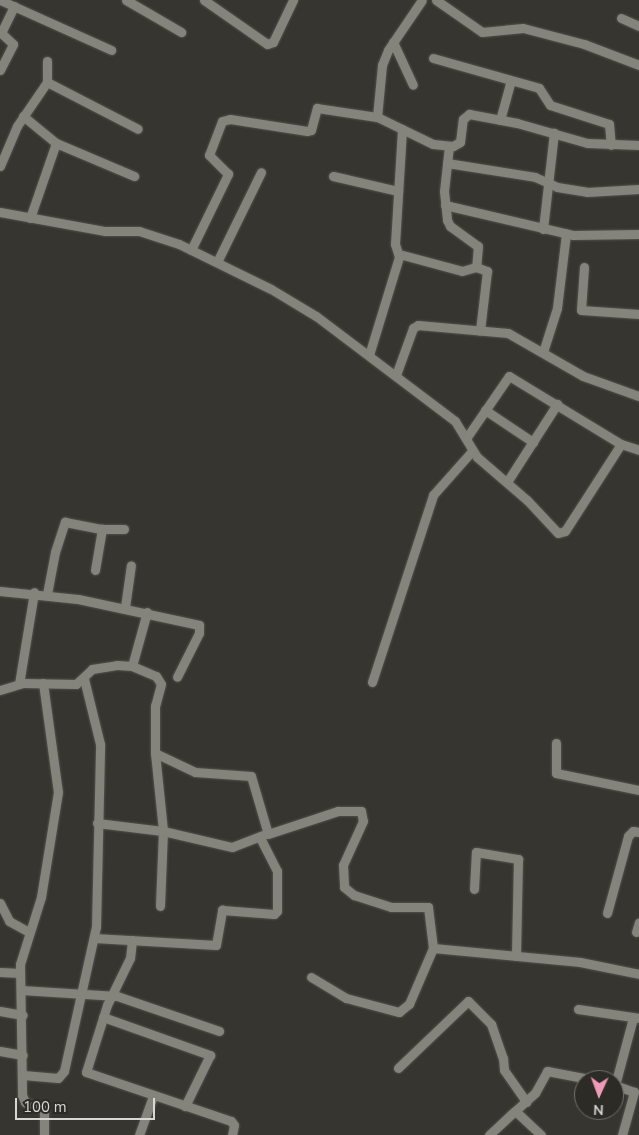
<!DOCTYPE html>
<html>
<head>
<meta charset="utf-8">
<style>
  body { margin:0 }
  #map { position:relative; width:639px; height:1135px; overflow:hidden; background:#373530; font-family:"Nunito Sans",sans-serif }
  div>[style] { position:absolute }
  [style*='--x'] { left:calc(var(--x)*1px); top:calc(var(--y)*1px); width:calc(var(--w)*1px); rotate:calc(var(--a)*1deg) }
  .roads { filter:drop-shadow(0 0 1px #52514d) drop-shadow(0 0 1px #52514d) }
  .minor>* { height:9px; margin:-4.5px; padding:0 4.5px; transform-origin:4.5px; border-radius:4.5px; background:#84837c }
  span { translate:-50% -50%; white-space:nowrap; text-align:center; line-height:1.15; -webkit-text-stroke:4px #2d2b26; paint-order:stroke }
  .north { position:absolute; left:574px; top:1070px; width:50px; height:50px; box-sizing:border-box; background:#2d2b26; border:1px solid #71706c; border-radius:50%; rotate:182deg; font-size:14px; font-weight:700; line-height:20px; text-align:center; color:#d8d7d4 }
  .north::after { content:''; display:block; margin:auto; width:18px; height:22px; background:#ef9ab8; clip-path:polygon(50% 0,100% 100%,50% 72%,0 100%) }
  .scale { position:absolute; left:15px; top:1098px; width:140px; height:22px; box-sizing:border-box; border:2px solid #d8d7d4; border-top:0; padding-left:6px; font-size:15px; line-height:18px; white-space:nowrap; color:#d8d7d4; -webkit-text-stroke:4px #2d2b26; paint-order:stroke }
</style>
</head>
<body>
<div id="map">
  <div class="roads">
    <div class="minor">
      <div style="--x:0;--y:0;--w:122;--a:24.2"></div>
      <div style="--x:126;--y:0;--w:64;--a:30.2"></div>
      <div style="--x:204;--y:0;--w:77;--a:34.9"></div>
      <div style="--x:267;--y:44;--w:6;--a:-18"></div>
      <div style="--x:273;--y:42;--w:47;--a:-64.5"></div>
      <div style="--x:436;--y:0;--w:56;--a:34.8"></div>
      <div style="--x:482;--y:32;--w:41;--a:-5.6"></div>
      <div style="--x:523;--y:28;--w:63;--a:14.7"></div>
      <div style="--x:584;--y:44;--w:59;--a:20.9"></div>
      <div style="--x:621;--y:18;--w:20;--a:24"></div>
      <div style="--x:393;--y:42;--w:47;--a:65.1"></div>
      <div style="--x:433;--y:58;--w:110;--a:15.8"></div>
      <div style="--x:539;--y:88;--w:20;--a:57"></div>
      <div style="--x:550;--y:105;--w:62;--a:17.9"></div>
      <div style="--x:609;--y:124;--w:21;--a:85"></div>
      <div style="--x:0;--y:70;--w:29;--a:-63"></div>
      <div style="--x:13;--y:44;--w:16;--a:-137"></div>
      <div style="--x:1;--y:33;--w:30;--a:-64"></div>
      <div style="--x:47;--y:82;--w:102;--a:27.3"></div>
      <div style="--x:23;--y:116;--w:43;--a:39.3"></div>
      <div style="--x:56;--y:143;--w:85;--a:22.9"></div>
      <div style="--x:500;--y:120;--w:41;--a:-74.6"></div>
      <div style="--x:402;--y:129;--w:34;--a:26"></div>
      <div style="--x:433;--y:144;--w:20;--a:6"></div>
      <div style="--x:453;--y:146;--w:8;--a:-30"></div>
      <div style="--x:460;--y:142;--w:23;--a:-83"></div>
      <div style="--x:463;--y:119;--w:8;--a:-40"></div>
      <div style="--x:469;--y:114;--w:49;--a:10.6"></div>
      <div style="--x:517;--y:123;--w:73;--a:15.9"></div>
      <div style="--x:587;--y:143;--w:52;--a:2.2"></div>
      <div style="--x:449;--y:146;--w:45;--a:96.3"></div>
      <div style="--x:444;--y:191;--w:29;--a:84"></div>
      <div style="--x:447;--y:220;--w:7;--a:63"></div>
      <div style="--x:450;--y:226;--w:34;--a:36"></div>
      <div style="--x:478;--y:246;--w:21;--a:95"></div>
      <div style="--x:476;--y:267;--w:12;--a:20"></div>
      <div style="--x:487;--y:271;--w:60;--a:96.7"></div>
      <div style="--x:447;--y:163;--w:89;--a:9"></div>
      <div style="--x:535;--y:177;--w:24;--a:24"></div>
      <div style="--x:557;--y:187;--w:30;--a:9"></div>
      <div style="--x:587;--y:192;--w:52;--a:-3.3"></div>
      <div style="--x:0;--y:166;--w:43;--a:-67"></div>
      <div style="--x:17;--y:126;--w:53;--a:-55.7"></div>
      <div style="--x:47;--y:82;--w:21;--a:-90"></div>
      <div style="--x:333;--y:176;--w:67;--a:13"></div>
      <div style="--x:445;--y:205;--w:131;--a:13.2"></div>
      <div style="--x:573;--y:235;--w:66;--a:-0.9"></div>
      <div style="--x:0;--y:212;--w:107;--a:10.3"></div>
      <div style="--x:105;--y:231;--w:34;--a:0"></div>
      <div style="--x:139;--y:231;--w:42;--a:18"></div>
      <div style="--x:179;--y:244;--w:102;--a:26.1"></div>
      <div style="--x:271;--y:289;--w:52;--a:31"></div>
      <div style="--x:316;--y:316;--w:174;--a:37.1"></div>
      <div style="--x:455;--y:421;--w:42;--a:58.6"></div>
      <div style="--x:477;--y:457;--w:66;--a:40.7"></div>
      <div style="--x:527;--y:500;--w:45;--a:46.8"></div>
      <div style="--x:558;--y:533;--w:7;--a:-16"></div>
      <div style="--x:565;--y:531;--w:103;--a:-57.2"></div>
      <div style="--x:621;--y:444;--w:19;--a:18"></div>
      <div style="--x:30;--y:218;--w:79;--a:-70.9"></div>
      <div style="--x:543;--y:229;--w:97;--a:-83.5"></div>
      <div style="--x:191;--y:250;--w:85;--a:-64"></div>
      <div style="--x:228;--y:174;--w:27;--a:-135"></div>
      <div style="--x:209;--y:155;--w:36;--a:-69"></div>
      <div style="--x:222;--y:121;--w:8;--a:-14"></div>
      <div style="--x:230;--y:119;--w:78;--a:8.9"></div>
      <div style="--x:307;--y:131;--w:4;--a:-14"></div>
      <div style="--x:311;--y:130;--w:23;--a:-75"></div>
      <div style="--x:317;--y:108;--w:61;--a:8.5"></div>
      <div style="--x:399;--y:254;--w:65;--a:15.1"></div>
      <div style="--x:462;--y:271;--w:15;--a:-16"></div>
      <div style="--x:217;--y:262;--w:100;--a:-63.9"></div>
      <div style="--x:584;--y:267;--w:43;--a:94"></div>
      <div style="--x:581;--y:310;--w:58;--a:3.9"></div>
      <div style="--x:543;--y:352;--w:46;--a:-72.3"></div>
      <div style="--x:557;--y:308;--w:75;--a:-83.1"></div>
      <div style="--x:369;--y:355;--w:102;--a:-73"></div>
      <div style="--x:399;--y:257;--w:14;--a:-107"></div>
      <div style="--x:395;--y:244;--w:115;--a:-86.5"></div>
      <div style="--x:402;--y:129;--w:28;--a:-154"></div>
      <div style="--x:377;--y:117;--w:52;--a:-84.5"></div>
      <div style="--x:382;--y:65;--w:16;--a:-68"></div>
      <div style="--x:388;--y:50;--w:60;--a:-55.8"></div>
      <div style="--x:396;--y:375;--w:50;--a:-70.1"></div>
      <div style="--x:413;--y:328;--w:6;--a:-31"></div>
      <div style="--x:418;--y:325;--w:90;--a:5.1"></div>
      <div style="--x:508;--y:333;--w:86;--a:29.8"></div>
      <div style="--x:583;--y:376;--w:59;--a:19.7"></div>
      <div style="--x:485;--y:410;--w:58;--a:33.7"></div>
      <div style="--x:467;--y:437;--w:74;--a:-55.5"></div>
      <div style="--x:509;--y:376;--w:131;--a:31.3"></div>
      <div style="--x:507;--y:482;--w:93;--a:-57.3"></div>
      <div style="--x:95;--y:570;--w:42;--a:-80.3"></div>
      <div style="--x:0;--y:591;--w:78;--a:5.9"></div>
      <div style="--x:78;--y:599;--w:124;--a:12.1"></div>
      <div style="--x:199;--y:625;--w:8;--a:90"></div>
      <div style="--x:199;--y:633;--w:49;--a:116.6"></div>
      <div style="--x:47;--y:594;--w:43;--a:-79.2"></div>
      <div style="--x:55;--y:552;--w:32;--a:-72"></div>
      <div style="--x:65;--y:522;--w:38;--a:11"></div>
      <div style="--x:102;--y:529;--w:22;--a:0"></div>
      <div style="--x:125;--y:607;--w:42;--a:-81.9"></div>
      <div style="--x:132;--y:666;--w:56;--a:-74.5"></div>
      <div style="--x:372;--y:682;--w:197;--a:-71.9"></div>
      <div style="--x:433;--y:495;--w:59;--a:-48.4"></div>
      <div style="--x:43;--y:683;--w:110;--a:82.2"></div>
      <div style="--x:58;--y:792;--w:106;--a:99.2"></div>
      <div style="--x:41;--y:897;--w:70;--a:107.4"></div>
      <div style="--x:20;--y:964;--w:131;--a:89.1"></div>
      <div style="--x:22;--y:1095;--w:8;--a:67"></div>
      <div style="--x:25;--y:1102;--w:21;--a:23"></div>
      <div style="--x:44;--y:1110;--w:25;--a:90"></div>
      <div style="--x:19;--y:684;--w:93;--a:-80.7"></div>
      <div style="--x:0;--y:690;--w:24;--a:-17"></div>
      <div style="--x:23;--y:683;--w:53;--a:1.1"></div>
      <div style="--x:76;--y:684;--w:22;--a:-43"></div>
      <div style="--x:92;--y:669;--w:25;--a:-9"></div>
      <div style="--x:117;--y:665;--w:15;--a:4"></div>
      <div style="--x:132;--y:666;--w:26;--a:23"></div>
      <div style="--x:156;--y:676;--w:9;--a:58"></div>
      <div style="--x:161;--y:684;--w:23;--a:105"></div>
      <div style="--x:155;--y:706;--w:47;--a:90"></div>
      <div style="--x:155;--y:753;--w:44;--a:25.4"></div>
      <div style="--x:195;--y:772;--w:56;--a:4.1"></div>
      <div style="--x:251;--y:776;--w:60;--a:73.7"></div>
      <div style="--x:268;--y:834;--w:74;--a:-18.2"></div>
      <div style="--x:338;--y:811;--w:23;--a:0"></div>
      <div style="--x:361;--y:811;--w:10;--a:79"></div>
      <div style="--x:363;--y:821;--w:48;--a:114.4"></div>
      <div style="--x:343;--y:865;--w:22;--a:87"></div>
      <div style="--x:344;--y:887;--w:13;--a:39"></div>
      <div style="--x:354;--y:895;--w:39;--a:18"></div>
      <div style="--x:391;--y:907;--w:37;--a:0"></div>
      <div style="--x:428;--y:907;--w:41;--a:83"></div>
      <div style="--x:556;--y:743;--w:30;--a:90"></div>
      <div style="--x:556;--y:773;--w:85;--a:11.6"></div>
      <div style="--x:155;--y:753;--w:78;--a:84.1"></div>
      <div style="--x:163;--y:831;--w:75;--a:92.3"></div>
      <div style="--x:97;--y:823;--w:66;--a:6.9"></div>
      <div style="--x:163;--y:831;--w:71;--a:13.1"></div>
      <div style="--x:232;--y:847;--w:34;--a:-21"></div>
      <div style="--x:474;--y:889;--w:37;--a:-87"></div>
      <div style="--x:476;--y:852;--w:43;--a:9.5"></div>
      <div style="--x:518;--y:859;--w:97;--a:91.2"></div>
      <div style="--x:0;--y:903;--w:20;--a:63"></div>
      <div style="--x:9;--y:921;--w:23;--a:29"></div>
      <div style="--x:607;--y:913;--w:80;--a:-74.7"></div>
      <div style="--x:628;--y:836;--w:7;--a:-45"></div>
      <div style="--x:633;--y:831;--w:6;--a:9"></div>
      <div style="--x:636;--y:932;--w:10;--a:-73"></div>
      <div style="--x:94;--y:938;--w:122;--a:3.3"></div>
      <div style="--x:216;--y:945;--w:36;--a:-80"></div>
      <div style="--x:222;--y:910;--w:52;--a:4.4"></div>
      <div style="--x:274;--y:914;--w:4;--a:-45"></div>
      <div style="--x:277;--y:911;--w:40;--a:-90"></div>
      <div style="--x:277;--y:871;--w:38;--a:-117"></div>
      <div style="--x:132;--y:940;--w:18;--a:96"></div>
      <div style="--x:130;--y:958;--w:52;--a:116.1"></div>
      <div style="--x:107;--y:1005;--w:70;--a:107.4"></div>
      <div style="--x:86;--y:1072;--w:153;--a:18.7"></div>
      <div style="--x:231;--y:1121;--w:5;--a:53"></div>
      <div style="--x:234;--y:1125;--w:10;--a:101"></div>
      <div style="--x:0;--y:972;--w:20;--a:3"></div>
      <div style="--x:311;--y:977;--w:41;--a:31"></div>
      <div style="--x:346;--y:998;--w:55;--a:14.8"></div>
      <div style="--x:399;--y:1012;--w:13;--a:-39"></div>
      <div style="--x:409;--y:1004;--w:61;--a:-66.8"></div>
      <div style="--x:433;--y:948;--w:148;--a:5.4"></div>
      <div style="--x:580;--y:962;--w:60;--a:11.5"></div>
      <div style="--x:21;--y:990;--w:96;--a:3.6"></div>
      <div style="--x:117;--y:996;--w:108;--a:18.9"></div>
      <div style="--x:578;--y:1009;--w:62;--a:8.4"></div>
      <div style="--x:0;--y:1011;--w:23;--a:10"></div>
      <div style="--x:103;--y:1017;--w:114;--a:19.6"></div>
      <div style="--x:210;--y:1055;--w:57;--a:116.1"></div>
      <div style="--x:0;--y:1051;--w:23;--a:10"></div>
      <div style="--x:398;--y:1068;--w:97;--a:-43.7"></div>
      <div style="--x:468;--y:1001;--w:33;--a:45"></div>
      <div style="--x:491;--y:1024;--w:36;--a:71"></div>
      <div style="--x:503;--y:1058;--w:12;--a:85"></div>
      <div style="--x:504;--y:1070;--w:39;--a:55"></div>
      <div style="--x:23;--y:1075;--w:35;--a:5"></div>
      <div style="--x:58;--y:1078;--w:9;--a:-49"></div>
      <div style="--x:64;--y:1071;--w:148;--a:-77.5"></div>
      <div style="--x:96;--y:927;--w:183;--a:-88.7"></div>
      <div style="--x:100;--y:744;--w:67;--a:-103.8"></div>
      <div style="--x:139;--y:1135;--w:41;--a:-70.3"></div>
      <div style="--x:489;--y:1135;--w:35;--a:-43"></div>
      <div style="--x:541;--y:1135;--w:35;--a:-137"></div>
      <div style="--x:515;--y:1111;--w:27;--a:-42"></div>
      <div style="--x:535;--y:1093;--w:25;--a:-61"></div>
      <div style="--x:547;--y:1071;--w:48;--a:10.8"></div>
      <div style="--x:622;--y:1135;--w:45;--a:-74.4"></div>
      <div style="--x:634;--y:1092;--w:20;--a:-160"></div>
      <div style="--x:615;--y:1085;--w:69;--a:-75"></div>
    </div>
  </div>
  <div class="north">N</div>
  <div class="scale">100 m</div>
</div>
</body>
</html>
